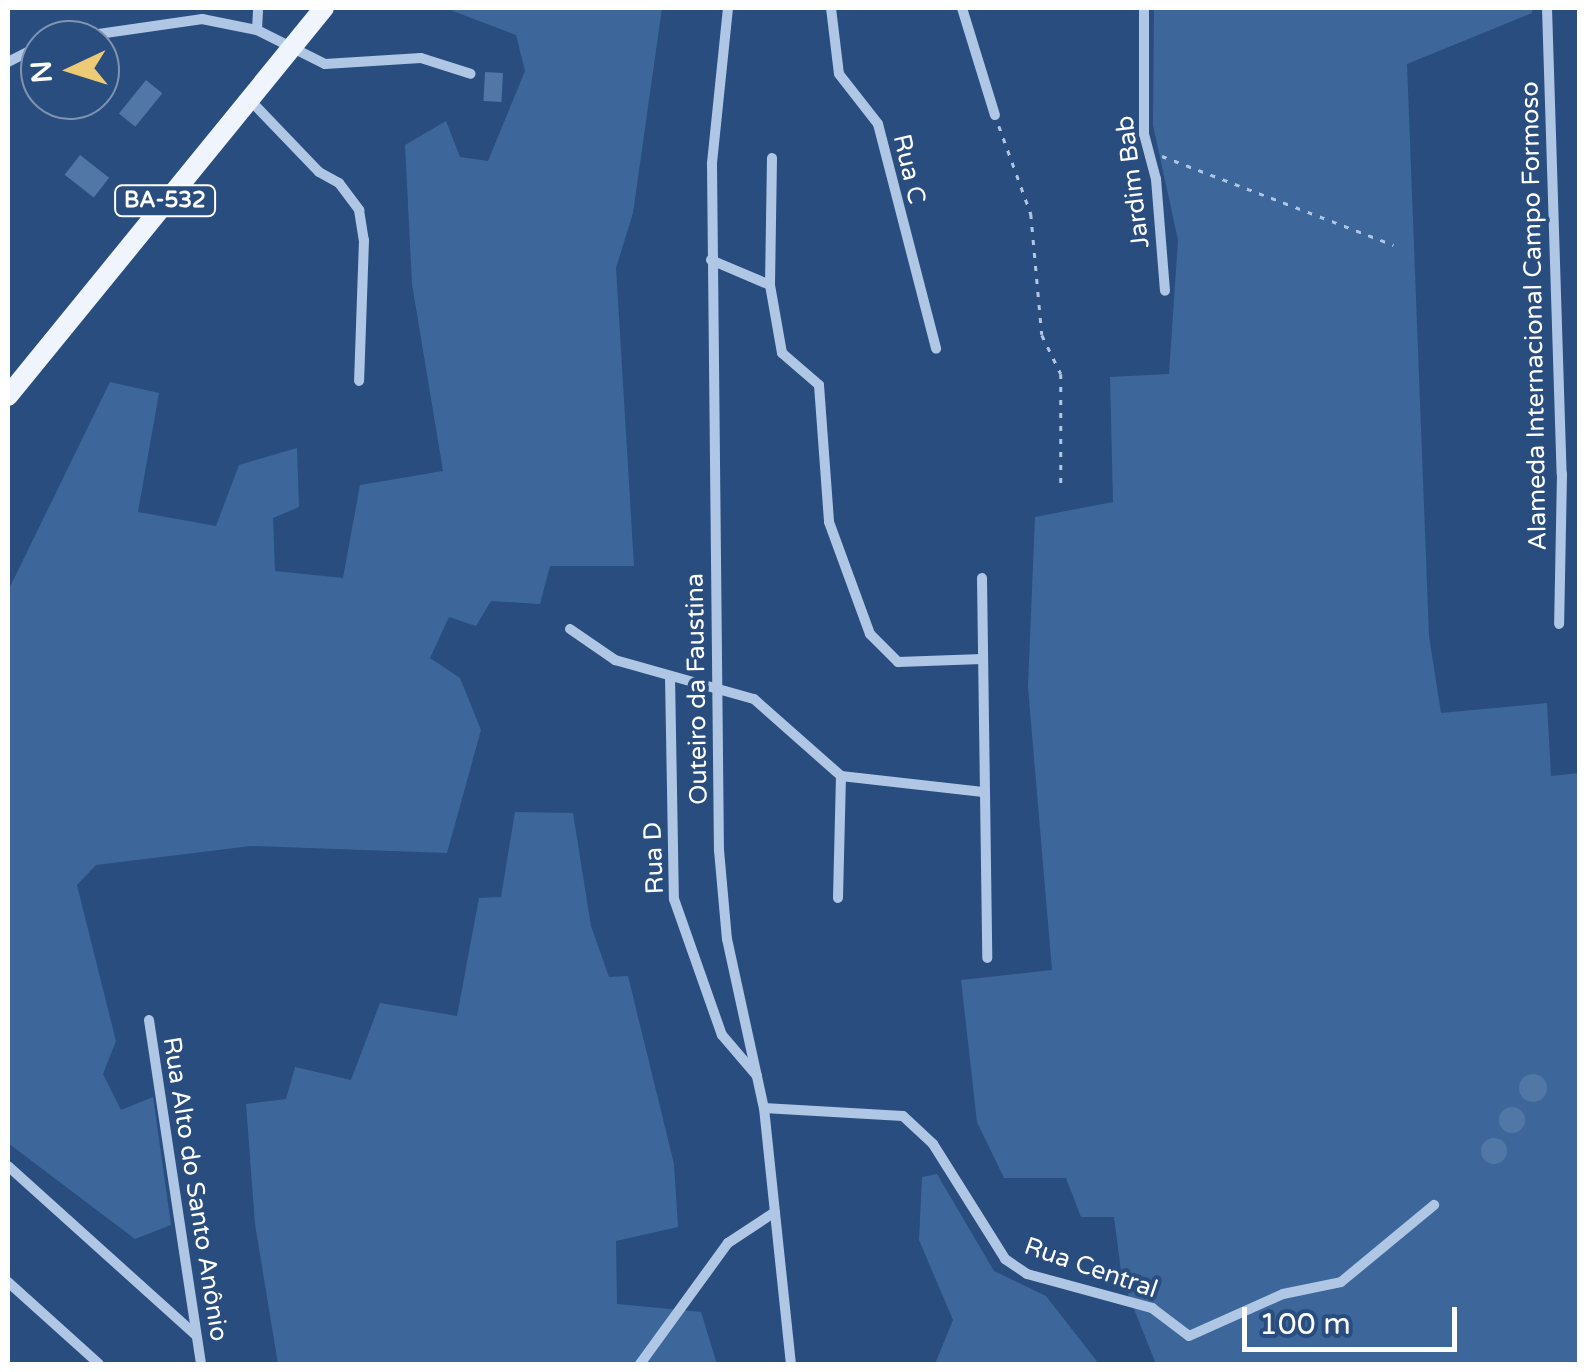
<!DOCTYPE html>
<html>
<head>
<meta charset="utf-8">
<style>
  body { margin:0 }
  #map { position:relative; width:1587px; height:1372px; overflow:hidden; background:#294d7e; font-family:"Varela Round",sans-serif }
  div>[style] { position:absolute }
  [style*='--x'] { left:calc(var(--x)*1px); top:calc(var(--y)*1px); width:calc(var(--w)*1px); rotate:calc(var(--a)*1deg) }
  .green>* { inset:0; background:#3d679b }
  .building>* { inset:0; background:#5177a6; transform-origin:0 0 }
  .round { border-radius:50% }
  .path>* { height:2.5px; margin-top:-1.25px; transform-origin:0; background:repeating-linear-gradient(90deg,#afc7e5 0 5px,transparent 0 13px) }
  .minor>* { height:10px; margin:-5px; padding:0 5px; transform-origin:5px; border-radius:5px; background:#afc7e5 }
  .primary>* { height:20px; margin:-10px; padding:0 10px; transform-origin:10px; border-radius:10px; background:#eff4fd }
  span { translate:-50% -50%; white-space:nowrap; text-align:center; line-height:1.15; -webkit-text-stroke:8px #294d7e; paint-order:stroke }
  .shield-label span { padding:2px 8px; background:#294d7e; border:2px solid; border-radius:8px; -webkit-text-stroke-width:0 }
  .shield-label { font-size:22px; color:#fff; font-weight:700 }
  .street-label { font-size:25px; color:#fff }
  .frame { position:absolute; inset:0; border:10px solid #fff; pointer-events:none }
  .north { position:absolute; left:20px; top:20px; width:100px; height:100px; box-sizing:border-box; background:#294d7e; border:2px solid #7f94b2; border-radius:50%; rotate:266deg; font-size:28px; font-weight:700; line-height:40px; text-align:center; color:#fff }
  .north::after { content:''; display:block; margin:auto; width:35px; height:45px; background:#ecca76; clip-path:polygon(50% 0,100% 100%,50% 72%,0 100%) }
  .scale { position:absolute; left:1242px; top:1307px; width:215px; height:45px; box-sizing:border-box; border:5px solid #fff; border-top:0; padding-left:12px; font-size:30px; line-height:35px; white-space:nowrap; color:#fff; -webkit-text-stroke:8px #294d7e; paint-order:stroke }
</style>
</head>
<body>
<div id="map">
  <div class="green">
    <div style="clip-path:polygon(445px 8px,662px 8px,633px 213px,616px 268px,634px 566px,550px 566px,540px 604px,491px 601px,476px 626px,449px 617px,430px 658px,460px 678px,481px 730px,447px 853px,251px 846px,96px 865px,77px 885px,116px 1041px,103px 1074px,121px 1110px,153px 1097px,171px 1225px,135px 1239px,8px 1143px,8px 591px,110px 382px,159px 393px,138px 512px,216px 526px,239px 465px,297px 448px,299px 507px,273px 518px,275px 571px,343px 578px,360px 485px,443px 471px,412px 284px,405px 145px,446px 121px,460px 157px,488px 161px,525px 71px,516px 35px)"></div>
    <div style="clip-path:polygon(1154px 8px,1532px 8px,1532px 13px,1407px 64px,1429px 636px,1441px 713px,1547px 703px,1551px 776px,1579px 773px,1579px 1364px,1156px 1364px,1122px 1279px,1114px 1217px,1081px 1217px,1066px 1178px,1004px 1178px,977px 1122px,961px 980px,1052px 970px,1028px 687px,1035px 517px,1113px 502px,1110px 377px,1169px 374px,1178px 240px,1153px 125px)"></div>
    <div style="clip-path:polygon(515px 812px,573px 813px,591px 926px,609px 977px,628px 976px,674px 1164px,678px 1227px,616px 1241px,617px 1304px,701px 1312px,717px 1364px,278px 1364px,255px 1224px,246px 1104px,286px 1099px,295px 1067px,351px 1080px,380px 1003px,457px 1016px,479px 898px,501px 897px)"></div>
    <div style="clip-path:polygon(937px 1174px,994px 1271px,1046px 1296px,1099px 1364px,935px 1364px,953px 1320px,919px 1240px,922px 1177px)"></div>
  </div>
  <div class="building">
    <div style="left:485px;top:72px;width:18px;height:29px;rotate:3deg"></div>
    <div style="left:146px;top:80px;width:21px;height:43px;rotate:39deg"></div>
    <div style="left:80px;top:155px;width:37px;height:25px;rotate:38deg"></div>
    <div class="round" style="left:1519px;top:1074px;width:28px;height:28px"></div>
    <div class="round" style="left:1499px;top:1107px;width:26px;height:26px"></div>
    <div class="round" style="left:1481px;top:1138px;width:26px;height:26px"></div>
  </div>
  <div class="path">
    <div style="--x:999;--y:126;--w:94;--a:70"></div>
    <div style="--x:1031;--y:214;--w:121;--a:84.8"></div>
    <div style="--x:1042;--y:335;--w:43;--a:64"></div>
    <div style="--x:1061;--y:374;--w:116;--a:90"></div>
    <div style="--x:1162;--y:156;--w:248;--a:21"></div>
  </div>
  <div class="minor">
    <div style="--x:728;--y:8;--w:157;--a:95.9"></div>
    <div style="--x:712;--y:164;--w:686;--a:89.42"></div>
    <div style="--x:719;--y:850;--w:89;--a:84.9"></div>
    <div style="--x:727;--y:939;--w:173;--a:77.7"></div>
    <div style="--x:764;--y:1108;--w:257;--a:84"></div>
    <div style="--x:831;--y:8;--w:66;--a:83.1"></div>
    <div style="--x:839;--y:74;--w:63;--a:52"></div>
    <div style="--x:878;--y:124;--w:232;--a:75.5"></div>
    <div style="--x:962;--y:8;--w:112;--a:72.9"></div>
    <div style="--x:1144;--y:8;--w:126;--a:90"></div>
    <div style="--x:1144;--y:134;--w:47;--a:75.1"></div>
    <div style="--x:1156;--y:179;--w:112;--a:85.4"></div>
    <div style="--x:1547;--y:8;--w:466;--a:88.2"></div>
    <div style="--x:1562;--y:474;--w:150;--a:91.1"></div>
    <div style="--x:257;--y:30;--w:22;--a:-87"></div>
    <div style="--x:57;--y:40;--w:147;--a:-8.2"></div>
    <div style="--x:202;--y:19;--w:56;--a:11.3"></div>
    <div style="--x:257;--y:30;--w:76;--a:26.6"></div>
    <div style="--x:325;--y:64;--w:96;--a:-3.6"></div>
    <div style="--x:421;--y:58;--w:52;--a:17.7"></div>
    <div style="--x:8;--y:62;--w:36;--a:-27"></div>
    <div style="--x:249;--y:99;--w:101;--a:46.2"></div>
    <div style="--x:319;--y:172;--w:23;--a:29"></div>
    <div style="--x:339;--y:183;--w:34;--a:53"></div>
    <div style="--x:359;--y:210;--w:30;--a:81"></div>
    <div style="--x:364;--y:240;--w:141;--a:92"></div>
    <div style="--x:711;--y:260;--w:64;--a:23"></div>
    <div style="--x:770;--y:285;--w:69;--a:80"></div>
    <div style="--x:782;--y:353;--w:49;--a:40.9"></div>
    <div style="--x:819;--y:385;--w:137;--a:85.8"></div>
    <div style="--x:829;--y:522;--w:119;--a:69.9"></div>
    <div style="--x:870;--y:634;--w:40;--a:45"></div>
    <div style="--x:898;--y:662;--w:84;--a:-2"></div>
    <div style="--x:770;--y:285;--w:127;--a:-89.1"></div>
    <div style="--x:982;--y:578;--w:380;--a:89.2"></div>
    <div style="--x:570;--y:629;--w:55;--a:34.6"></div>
    <div style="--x:615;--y:660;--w:144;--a:15.7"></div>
    <div style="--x:754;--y:699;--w:116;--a:41.5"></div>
    <div style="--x:841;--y:776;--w:143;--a:6.4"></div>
    <div style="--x:670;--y:676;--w:223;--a:89"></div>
    <div style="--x:674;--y:899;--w:144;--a:70.6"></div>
    <div style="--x:722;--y:1035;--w:54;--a:49.5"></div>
    <div style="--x:838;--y:898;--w:122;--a:-88.6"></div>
    <div style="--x:149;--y:1020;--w:348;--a:81.4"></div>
    <div style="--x:764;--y:1108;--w:139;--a:3.3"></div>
    <div style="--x:903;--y:1116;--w:41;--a:43"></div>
    <div style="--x:933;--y:1144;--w:136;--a:57.9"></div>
    <div style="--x:1005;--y:1259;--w:27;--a:34"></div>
    <div style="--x:1027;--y:1274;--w:130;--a:15.2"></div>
    <div style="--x:1152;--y:1308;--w:46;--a:37.1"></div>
    <div style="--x:1189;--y:1336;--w:103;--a:-24.1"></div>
    <div style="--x:1283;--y:1294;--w:59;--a:-11.7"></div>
    <div style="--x:1341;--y:1282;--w:121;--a:-39.6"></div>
    <div style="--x:8;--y:1166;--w:253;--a:42"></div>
    <div style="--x:8;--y:1282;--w:122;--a:42"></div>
    <div style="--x:640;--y:1364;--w:150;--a:-54"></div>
    <div style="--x:728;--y:1243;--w:56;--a:-33.4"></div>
  </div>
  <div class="primary">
    <div style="--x:8;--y:396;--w:500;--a:-50.84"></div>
  </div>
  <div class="shield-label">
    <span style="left:165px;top:201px">BA-532</span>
  </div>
  <div class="street-label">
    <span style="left:909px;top:169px;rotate:77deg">Rua C</span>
    <span style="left:1133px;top:182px;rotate:-97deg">Jardim Bab</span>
    <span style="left:1534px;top:316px;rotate:-91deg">Alameda Internacional Campo Formoso</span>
    <span style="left:697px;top:689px;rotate:-91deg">Outeiro da Faustina</span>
    <span style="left:654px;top:858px;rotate:-92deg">Rua D</span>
    <span style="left:195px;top:1189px;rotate:81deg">Rua Alto do Santo Anônio</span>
    <span style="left:1091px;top:1268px;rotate:19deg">Rua Central</span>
  </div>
  <div class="frame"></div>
  <div class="north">N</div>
  <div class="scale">100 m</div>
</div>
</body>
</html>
